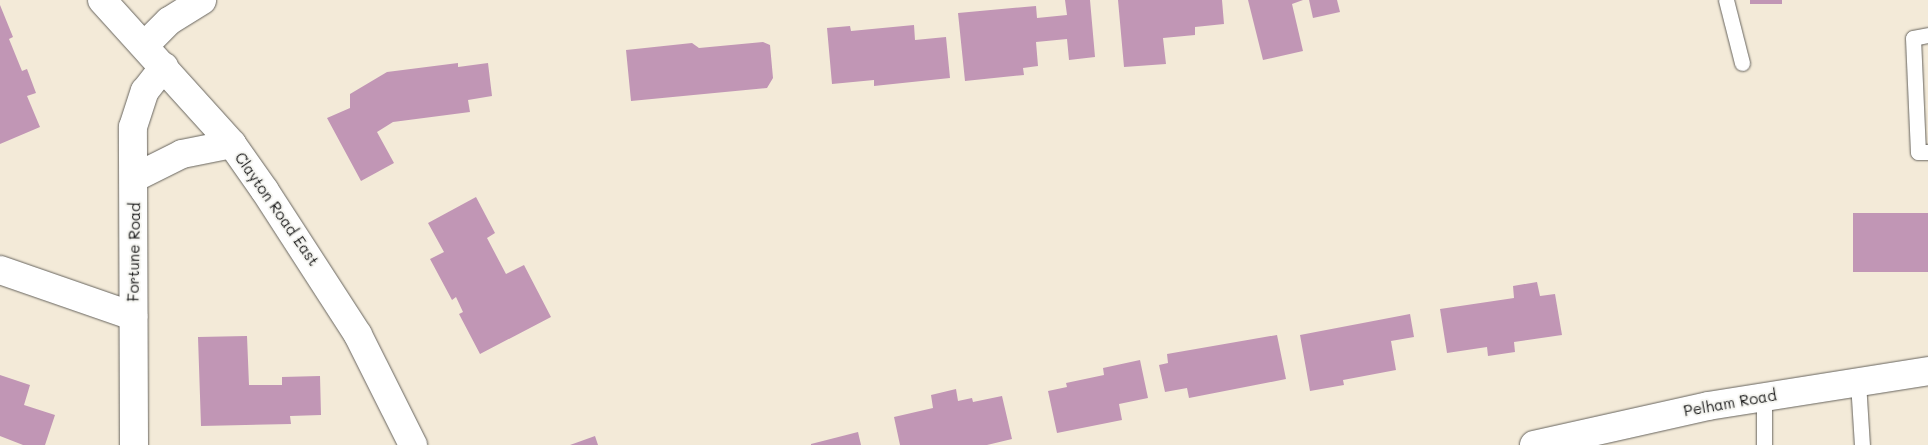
<!DOCTYPE html>
<html>
<head>
<meta charset="utf-8">
<style>
  body { margin:0 }
  #map { position:relative; width:1928px; height:445px; overflow:hidden; background:#f3ead8; font-family:Mali,sans-serif }
  div>[style] { position:absolute }
  [style*='--x'] { left:calc(var(--x)*1px); top:calc(var(--y)*1px); width:calc(var(--w)*1px); rotate:calc(var(--a)*1deg) }
  .building>* { inset:0; background:#c196b5; transform-origin:0 0 }
  .roads { filter:drop-shadow(0 0 1px #67645e) drop-shadow(0 0 1px #67645e) }
  .lane>* { height:15px; margin:-7.5px; padding:0 7.5px; transform-origin:7.5px; border-radius:7.5px; background:#fff }
  .street>* { height:28px; margin:-14px; padding:0 14px; transform-origin:14px; border-radius:14px; background:#fff }
  span { translate:-50% -50%; white-space:nowrap; text-align:center; line-height:1.15; -webkit-text-stroke:4px #f6f6f2; paint-order:stroke }
  .street-label { font-size:15px; color:#1c1c1c }
</style>
</head>
<body>
<div id="map">
  <div class="building">
    <div style="clip-path:polygon(1065px 0,1090px 0,1095px 57px,1069px 60px,1067px 39px,1036px 42px,1038px 66px,1023px 68px,1024px 75px,965px 81px,958px 13px,1036px 6px,1037px 18px,1067px 15px)"></div>
    <div style="clip-path:polygon(1118px 0,1222px 0,1224px 24px,1195px 27px,1195px 35px,1163px 38px,1166px 64px,1124px 67px)"></div>
    <div style="clip-path:polygon(1248px 0,1303px 0,1292px 4px,1303px 51px,1263px 60px)"></div>
    <div style="clip-path:polygon(1309px 0,1337px 0,1340px 12px,1313px 18px)"></div>
    <div style="left:1750px;top:0;width:32px;height:4px"></div>
    <div style="clip-path:polygon(0 5px,13px 37px,9px 39px,22px 71px,27px 69px,36px 93px,27px 96px,40px 127px,0 144px)"></div>
    <div style="clip-path:polygon(914px 25px,915px 40px,946px 37px,950px 78px,874px 86px,874px 80px,832px 84px,827px 28px,850px 26px,851px 31px)"></div>
    <div style="clip-path:polygon(763px 42px,770px 45px,773px 78px,767px 88px,631px 101px,626px 50px,692px 43px,699px 48px)"></div>
    <div style="clip-path:polygon(458px 63px,458px 67px,488px 63px,492px 96px,468px 100px,470px 112px,393px 122px,377px 132px,394px 163px,361px 181px,327px 118px,350px 108px,350px 94px,387px 72px)"></div>
    <div style="clip-path:polygon(476px 197px,495px 233px,487px 238px,506px 274px,524px 265px,551px 317px,480px 354px,459px 314px,463px 312px,456px 297px,452px 300px,430px 259px,444px 252px,428px 223px)"></div>
    <div style="left:1853px;top:213px;width:75px;height:59px"></div>
    <div style="clip-path:polygon(1537px 282px,1540px 296px,1555px 294px,1562px 335px,1514px 342px,1515px 352px,1488px 356px,1487px 347px,1447px 353px,1440px 309px,1514px 298px,1513px 286px)"></div>
    <div style="clip-path:polygon(1410px 314px,1414px 337px,1391px 341px,1396px 370px,1343px 380px,1344px 385px,1310px 391px,1300px 335px)"></div>
    <div style="clip-path:polygon(1277px 335px,1286px 379px,1189px 398px,1187px 388px,1165px 392px,1159px 365px,1168px 363px,1167px 354px)"></div>
    <div style="clip-path:polygon(247px 336px,249px 385px,282px 385px,282px 377px,320px 376px,321px 415px,290px 416px,291px 424px,201px 426px,198px 337px)"></div>
    <div style="clip-path:polygon(1140px 360px,1148px 398px,1119px 404px,1122px 420px,1057px 433px,1048px 391px,1067px 387px,1066px 383px,1104px 375px,1103px 368px)"></div>
    <div style="clip-path:polygon(0 375px,30px 385px,24px 405px,55px 415px,45px 445px,23px 445px,0 436px)"></div>
    <div style="clip-path:polygon(956px 389px,958px 401px,972px 398px,973px 402px,1002px 396px,1012px 439px,987px 445px,900px 445px,894px 417px,933px 408px,931px 395px)"></div>
    <div style="clip-path:polygon(858px 432px,861px 445px,811px 445px,811px 444px)"></div>
    <div style="clip-path:polygon(595px 436px,598px 445px,570px 445px)"></div>
  </div>
  <div class="roads">
    <div class="lane">
      <div style="--x:1726;--y:0;--w:65;--a:75.7"></div>
      <div style="--x:1928;--y:35;--w:15;--a:169"></div>
      <div style="--x:1913;--y:38;--w:114;--a:87.5"></div>
      <div style="--x:1918;--y:152;--w:10;--a:0"></div>
      <div style="--x:1858;--y:382;--w:63;--a:86.4"></div>
      <div style="--x:1764;--y:445;--w:48;--a:-90"></div>
    </div>
    <div class="street">
      <div style="--x:102;--y:0;--w:194;--a:47.9"></div>
      <div style="--x:232;--y:144;--w:57;--a:54.9"></div>
      <div style="--x:265;--y:191;--w:171;--a:57.1"></div>
      <div style="--x:358;--y:335;--w:123;--a:63.4"></div>
      <div style="--x:145;--y:45;--w:34;--a:-45"></div>
      <div style="--x:169;--y:21;--w:39;--a:-32"></div>
      <div style="--x:136;--y:177;--w:51;--a:-26.6"></div>
      <div style="--x:182;--y:154;--w:51;--a:-11.3"></div>
      <div style="--x:0;--y:270;--w:141;--a:19.1"></div>
      <div style="--x:134;--y:445;--w:318;--a:-90.2"></div>
      <div style="--x:133;--y:127;--w:38;--a:-72"></div>
      <div style="--x:145;--y:91;--w:31;--a:-52"></div>
      <div style="--x:1534;--y:445;--w:178;--a:-12.6"></div>
      <div style="--x:1708;--y:406;--w:223;--a:-9"></div>
    </div>
  </div>
  <div class="street-label">
    <span style="left:277px;top:209px;rotate:55deg">Clayton Road East</span>
    <span style="left:134px;top:252px;rotate:-89deg">Fortune Road</span>
    <span style="left:1730px;top:403px;rotate:-10deg">Pelham Road</span>
  </div>
</div>
</body>
</html>
